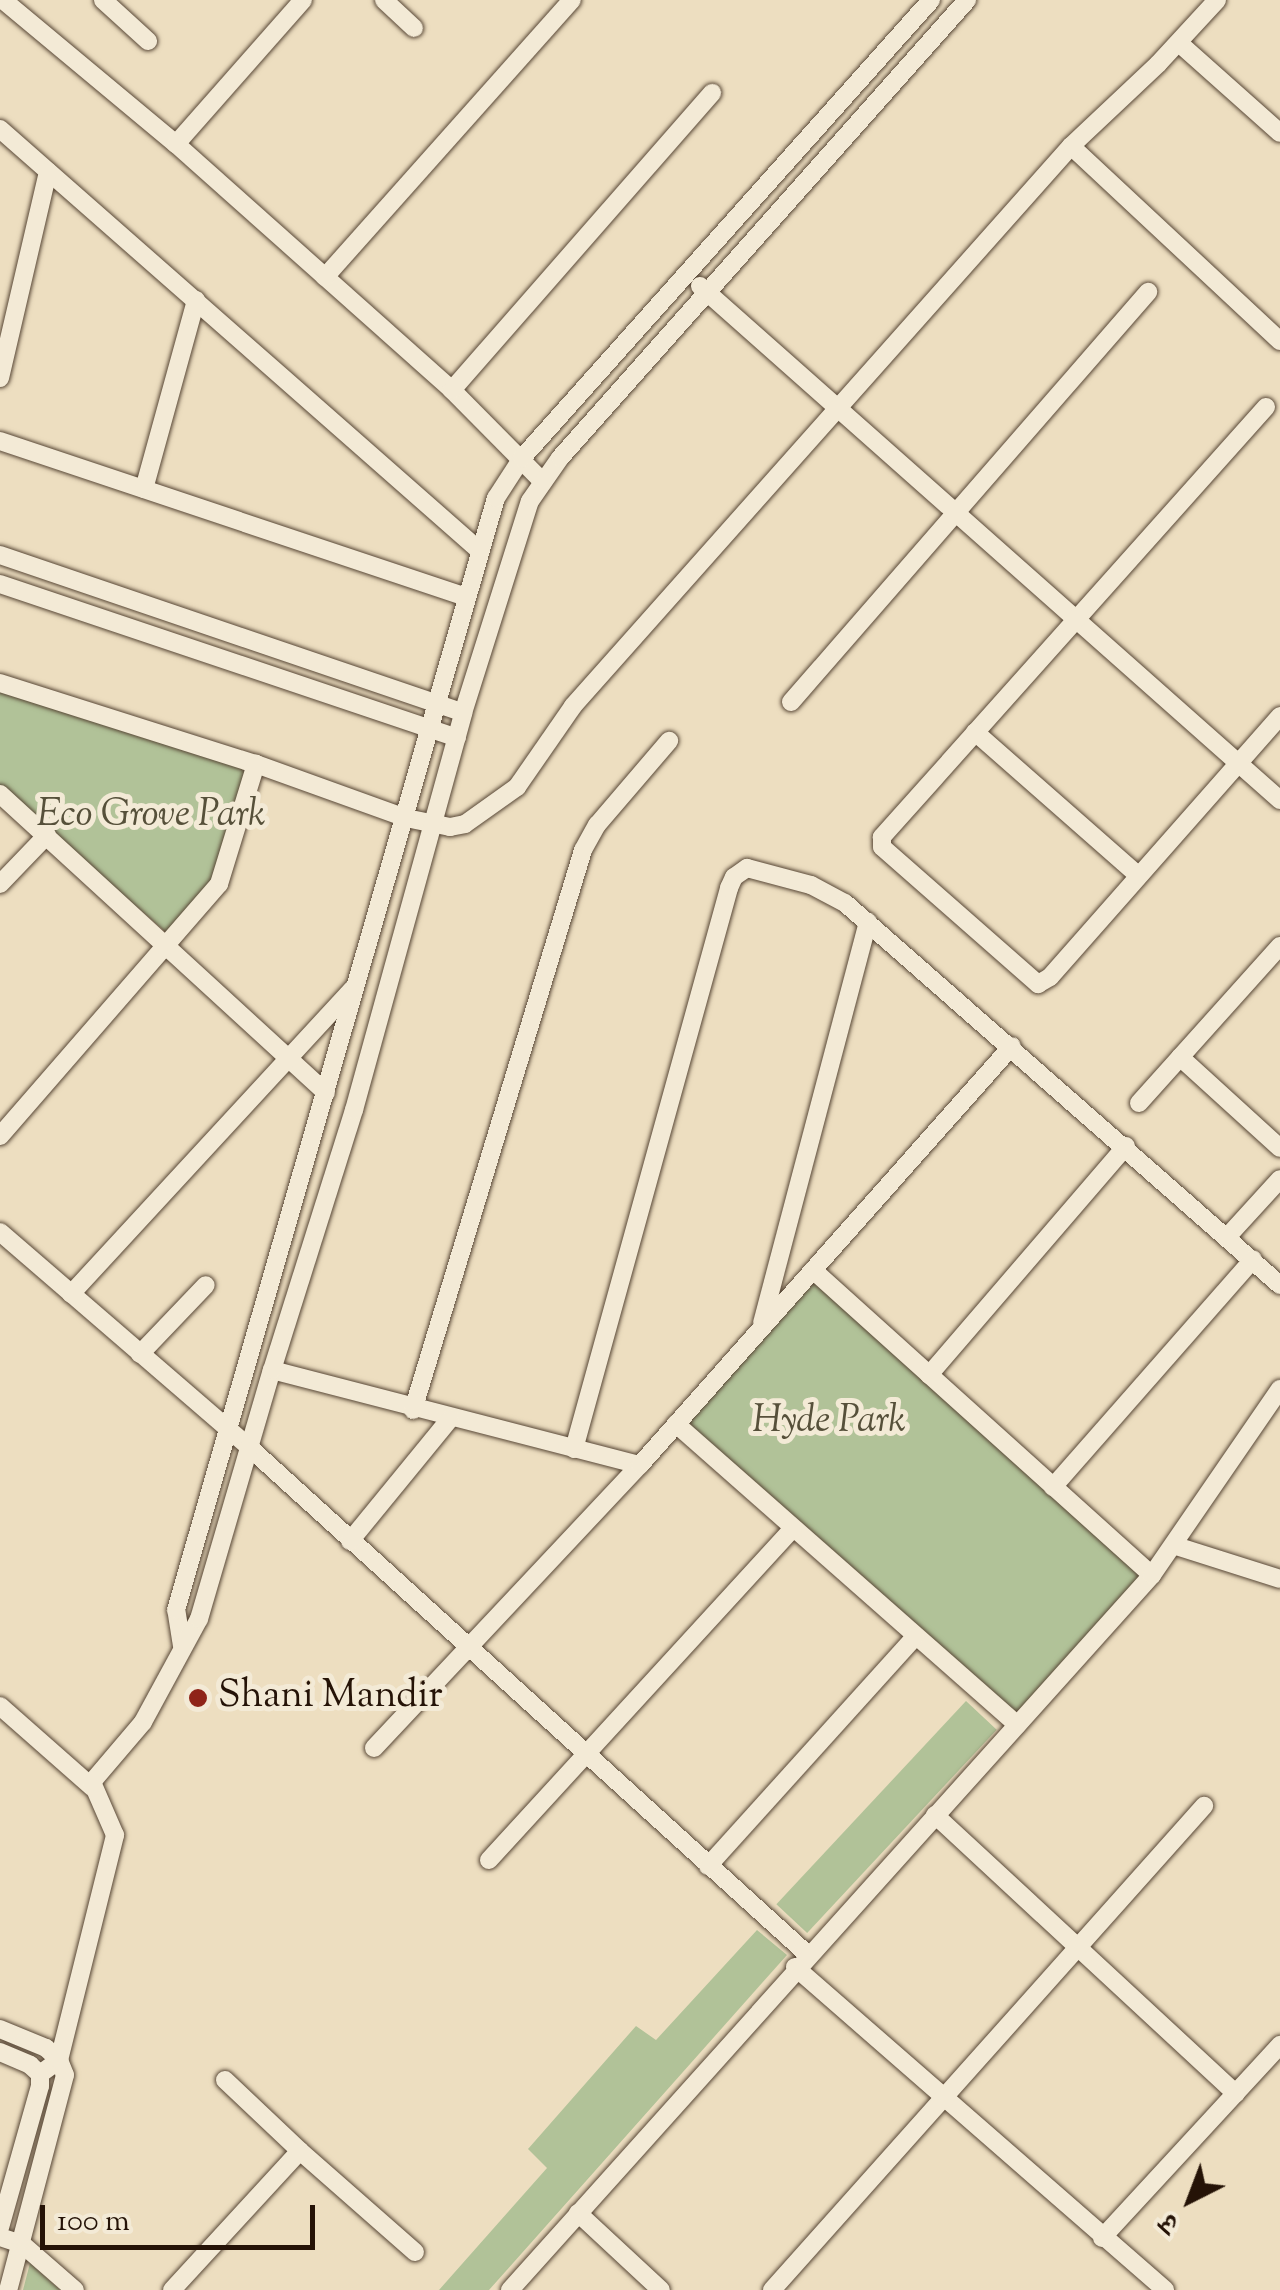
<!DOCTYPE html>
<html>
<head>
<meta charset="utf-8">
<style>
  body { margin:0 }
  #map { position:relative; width:1280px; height:2290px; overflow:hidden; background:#eddec0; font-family:"Sorts Mill Goudy","Noto Serif Devanagari",serif }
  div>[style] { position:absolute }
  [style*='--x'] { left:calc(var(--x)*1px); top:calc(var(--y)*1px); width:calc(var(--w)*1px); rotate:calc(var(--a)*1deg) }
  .green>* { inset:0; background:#b1c298; transform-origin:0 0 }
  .roads { filter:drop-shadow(0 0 2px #574635) drop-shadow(0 0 2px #574635) }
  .minor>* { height:18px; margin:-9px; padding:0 9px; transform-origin:9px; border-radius:9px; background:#f3ead6 }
  .dots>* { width:28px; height:28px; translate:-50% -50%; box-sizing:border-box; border:5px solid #f3ead6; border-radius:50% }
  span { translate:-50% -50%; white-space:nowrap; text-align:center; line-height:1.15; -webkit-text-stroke:10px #f3ead6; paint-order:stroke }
  .park-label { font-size:38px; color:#56503a; font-style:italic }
  .poi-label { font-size:38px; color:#251307 }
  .left { translate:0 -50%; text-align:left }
  .north { position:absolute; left:1140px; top:2150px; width:100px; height:100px; -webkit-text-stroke:8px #f3ead6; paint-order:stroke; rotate:222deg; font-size:28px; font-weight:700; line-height:40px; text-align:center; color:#251307 }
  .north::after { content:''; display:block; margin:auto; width:35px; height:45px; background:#251307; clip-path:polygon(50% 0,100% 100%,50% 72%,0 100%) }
  .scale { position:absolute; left:40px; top:2205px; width:275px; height:45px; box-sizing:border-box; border:5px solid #251307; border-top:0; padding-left:12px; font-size:30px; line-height:35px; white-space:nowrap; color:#251307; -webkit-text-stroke:8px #f3ead6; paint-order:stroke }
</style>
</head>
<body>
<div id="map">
  <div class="green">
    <div style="clip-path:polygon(0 689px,251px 768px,212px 883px,168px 934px,0 788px)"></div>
    <div style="left:815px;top:1282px;width:440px;height:191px;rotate:42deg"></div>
    <div style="left:966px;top:1701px;width:42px;height:278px;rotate:43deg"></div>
    <div style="clip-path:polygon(757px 1930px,787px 1955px,489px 2290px,439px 2290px,547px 2168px,528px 2149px,636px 2026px,656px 2040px)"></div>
    <div style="clip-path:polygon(30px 2263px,60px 2290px,23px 2290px)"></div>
  </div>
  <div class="roads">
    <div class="minor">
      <div style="--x:3;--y:0;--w:225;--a:39.8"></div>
      <div style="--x:176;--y:144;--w:370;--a:41.7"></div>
      <div style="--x:452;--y:390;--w:129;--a:45.3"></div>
      <div style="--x:103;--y:0;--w:61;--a:42.3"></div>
      <div style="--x:384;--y:0;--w:41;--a:43"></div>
      <div style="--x:1179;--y:43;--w:135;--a:41.7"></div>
      <div style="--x:0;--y:129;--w:639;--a:41.32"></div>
      <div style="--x:176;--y:144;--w:192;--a:-48.6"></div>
      <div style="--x:1071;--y:146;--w:286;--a:43"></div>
      <div style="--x:325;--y:277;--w:371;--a:-48.3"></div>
      <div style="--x:700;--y:286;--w:775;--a:41.55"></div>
      <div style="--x:0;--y:378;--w:212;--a:-76.9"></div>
      <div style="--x:452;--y:390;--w:395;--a:-48.8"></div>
      <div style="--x:1266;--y:407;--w:577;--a:131.77"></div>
      <div style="--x:882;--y:837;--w:10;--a:90"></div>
      <div style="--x:882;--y:847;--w:208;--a:41.3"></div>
      <div style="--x:1038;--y:984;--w:14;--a:-30"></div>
      <div style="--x:1050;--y:977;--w:348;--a:-48.6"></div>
      <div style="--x:0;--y:441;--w:492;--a:18.5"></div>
      <div style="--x:144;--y:489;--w:196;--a:-74.6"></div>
      <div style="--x:0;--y:555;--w:489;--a:18.8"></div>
      <div style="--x:0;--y:584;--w:482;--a:18.6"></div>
      <div style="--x:0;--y:683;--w:269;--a:17.6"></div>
      <div style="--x:256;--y:764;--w:159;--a:19.8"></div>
      <div style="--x:406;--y:818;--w:45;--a:11.6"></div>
      <div style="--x:450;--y:827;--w:15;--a:-11"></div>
      <div style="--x:465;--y:824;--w:64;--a:-35.4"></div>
      <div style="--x:517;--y:787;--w:98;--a:-55.3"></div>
      <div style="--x:573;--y:706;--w:749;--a:-48.35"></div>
      <div style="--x:1071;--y:146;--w:120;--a:-43.3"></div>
      <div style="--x:1158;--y:64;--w:87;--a:-47.3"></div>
      <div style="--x:791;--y:702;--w:544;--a:-48.95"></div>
      <div style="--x:975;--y:732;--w:217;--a:41.3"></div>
      <div style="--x:0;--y:794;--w:442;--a:42.5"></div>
      <div style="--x:0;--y:884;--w:68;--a:-46.2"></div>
      <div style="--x:1180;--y:1057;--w:135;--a:42.3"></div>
      <div style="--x:1139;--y:1103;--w:211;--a:-48.1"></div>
      <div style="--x:0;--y:1136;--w:334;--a:-49"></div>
      <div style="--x:219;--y:884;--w:126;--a:-72.9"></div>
      <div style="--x:0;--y:1232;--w:330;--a:40.8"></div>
      <div style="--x:250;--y:1448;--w:753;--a:42.25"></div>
      <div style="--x:1228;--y:1236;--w:77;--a:-47.6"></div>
      <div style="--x:813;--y:1270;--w:456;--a:42"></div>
      <div style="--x:71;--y:1294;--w:415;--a:-47.3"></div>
      <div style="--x:762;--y:1323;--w:415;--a:-75.2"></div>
      <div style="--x:140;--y:1354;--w:95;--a:-46.3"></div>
      <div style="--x:272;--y:1370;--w:380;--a:14.5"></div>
      <div style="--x:929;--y:1375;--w:302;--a:-49.3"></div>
      <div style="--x:413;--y:1410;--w:585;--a:-73.11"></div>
      <div style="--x:583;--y:850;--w:29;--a:-61"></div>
      <div style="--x:597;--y:825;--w:111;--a:-49.4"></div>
      <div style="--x:676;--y:1424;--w:455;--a:41.4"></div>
      <div style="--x:574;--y:1449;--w:582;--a:-74.55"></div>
      <div style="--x:729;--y:888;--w:12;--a:-66"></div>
      <div style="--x:734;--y:877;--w:16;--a:-35"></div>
      <div style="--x:747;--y:868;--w:66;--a:14.9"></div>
      <div style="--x:811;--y:885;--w:38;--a:28"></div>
      <div style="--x:845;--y:903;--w:579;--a:41.29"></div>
      <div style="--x:1053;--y:1487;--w:303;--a:-48.7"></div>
      <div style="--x:350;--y:1541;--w:158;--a:-50.7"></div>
      <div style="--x:1176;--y:1546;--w:109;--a:17.6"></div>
      <div style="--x:182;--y:1646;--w:36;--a:-99"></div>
      <div style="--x:176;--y:1610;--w:1157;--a:-73.95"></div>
      <div style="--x:496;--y:498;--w:48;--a:-57"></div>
      <div style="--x:522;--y:458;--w:614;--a:-48.23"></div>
      <div style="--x:0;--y:1706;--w:123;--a:41.4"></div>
      <div style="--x:374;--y:1748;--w:388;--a:-46.8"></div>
      <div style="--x:640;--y:1465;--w:560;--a:-48.4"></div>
      <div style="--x:935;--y:1815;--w:410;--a:42.8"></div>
      <div style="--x:489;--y:1860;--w:450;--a:-47.5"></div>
      <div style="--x:708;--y:1866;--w:309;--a:-47.9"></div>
      <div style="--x:795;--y:1967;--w:491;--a:41.1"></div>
      <div style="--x:0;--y:2029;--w:50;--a:22.4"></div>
      <div style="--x:46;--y:2048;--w:18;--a:43"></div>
      <div style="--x:59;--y:2060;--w:16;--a:68"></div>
      <div style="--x:65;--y:2075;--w:222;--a:104.8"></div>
      <div style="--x:0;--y:2052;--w:33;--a:23"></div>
      <div style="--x:30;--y:2065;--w:13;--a:42"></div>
      <div style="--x:40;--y:2074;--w:12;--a:90"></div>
      <div style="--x:40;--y:2086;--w:147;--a:105.8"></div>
      <div style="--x:40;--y:2074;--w:24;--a:-36"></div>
      <div style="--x:59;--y:2060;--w:232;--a:-76"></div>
      <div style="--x:115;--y:1835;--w:58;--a:-113.5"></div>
      <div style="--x:92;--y:1782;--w:79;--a:-49.6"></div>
      <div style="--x:143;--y:1722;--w:117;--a:-61.5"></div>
      <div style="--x:199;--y:1619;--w:259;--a:-73.7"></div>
      <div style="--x:272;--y:1370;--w:273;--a:-72.5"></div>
      <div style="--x:354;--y:1110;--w:412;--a:-74.6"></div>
      <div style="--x:463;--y:713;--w:222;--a:-72.5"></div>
      <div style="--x:530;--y:501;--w:52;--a:-55.1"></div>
      <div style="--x:560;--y:458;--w:613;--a:-48.37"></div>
      <div style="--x:225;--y:2080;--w:103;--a:43.4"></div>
      <div style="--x:578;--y:2213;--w:113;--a:42.9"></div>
      <div style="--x:0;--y:2237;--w:23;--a:18"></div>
      <div style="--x:22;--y:2244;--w:70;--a:41"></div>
      <div style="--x:1102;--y:2238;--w:263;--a:-47.3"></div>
      <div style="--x:172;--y:2290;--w:189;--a:-47.4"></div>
      <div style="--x:300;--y:2151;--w:153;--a:41.3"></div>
      <div style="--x:510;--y:2290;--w:961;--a:-48.08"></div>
      <div style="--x:1152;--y:1575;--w:226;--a:-55.5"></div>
      <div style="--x:772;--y:2290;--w:649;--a:-48.25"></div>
    </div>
  </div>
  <div class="dots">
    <div style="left:198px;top:1698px;background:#8f2418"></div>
  </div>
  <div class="park-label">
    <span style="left:151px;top:817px">Eco Grove Park</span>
    <span style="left:829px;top:1423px">Hyde Park</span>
  </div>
  <div class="poi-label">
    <span class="left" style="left:218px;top:1698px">Shani Mandir</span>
  </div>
  <div class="north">उ</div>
  <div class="scale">100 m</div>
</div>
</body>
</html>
